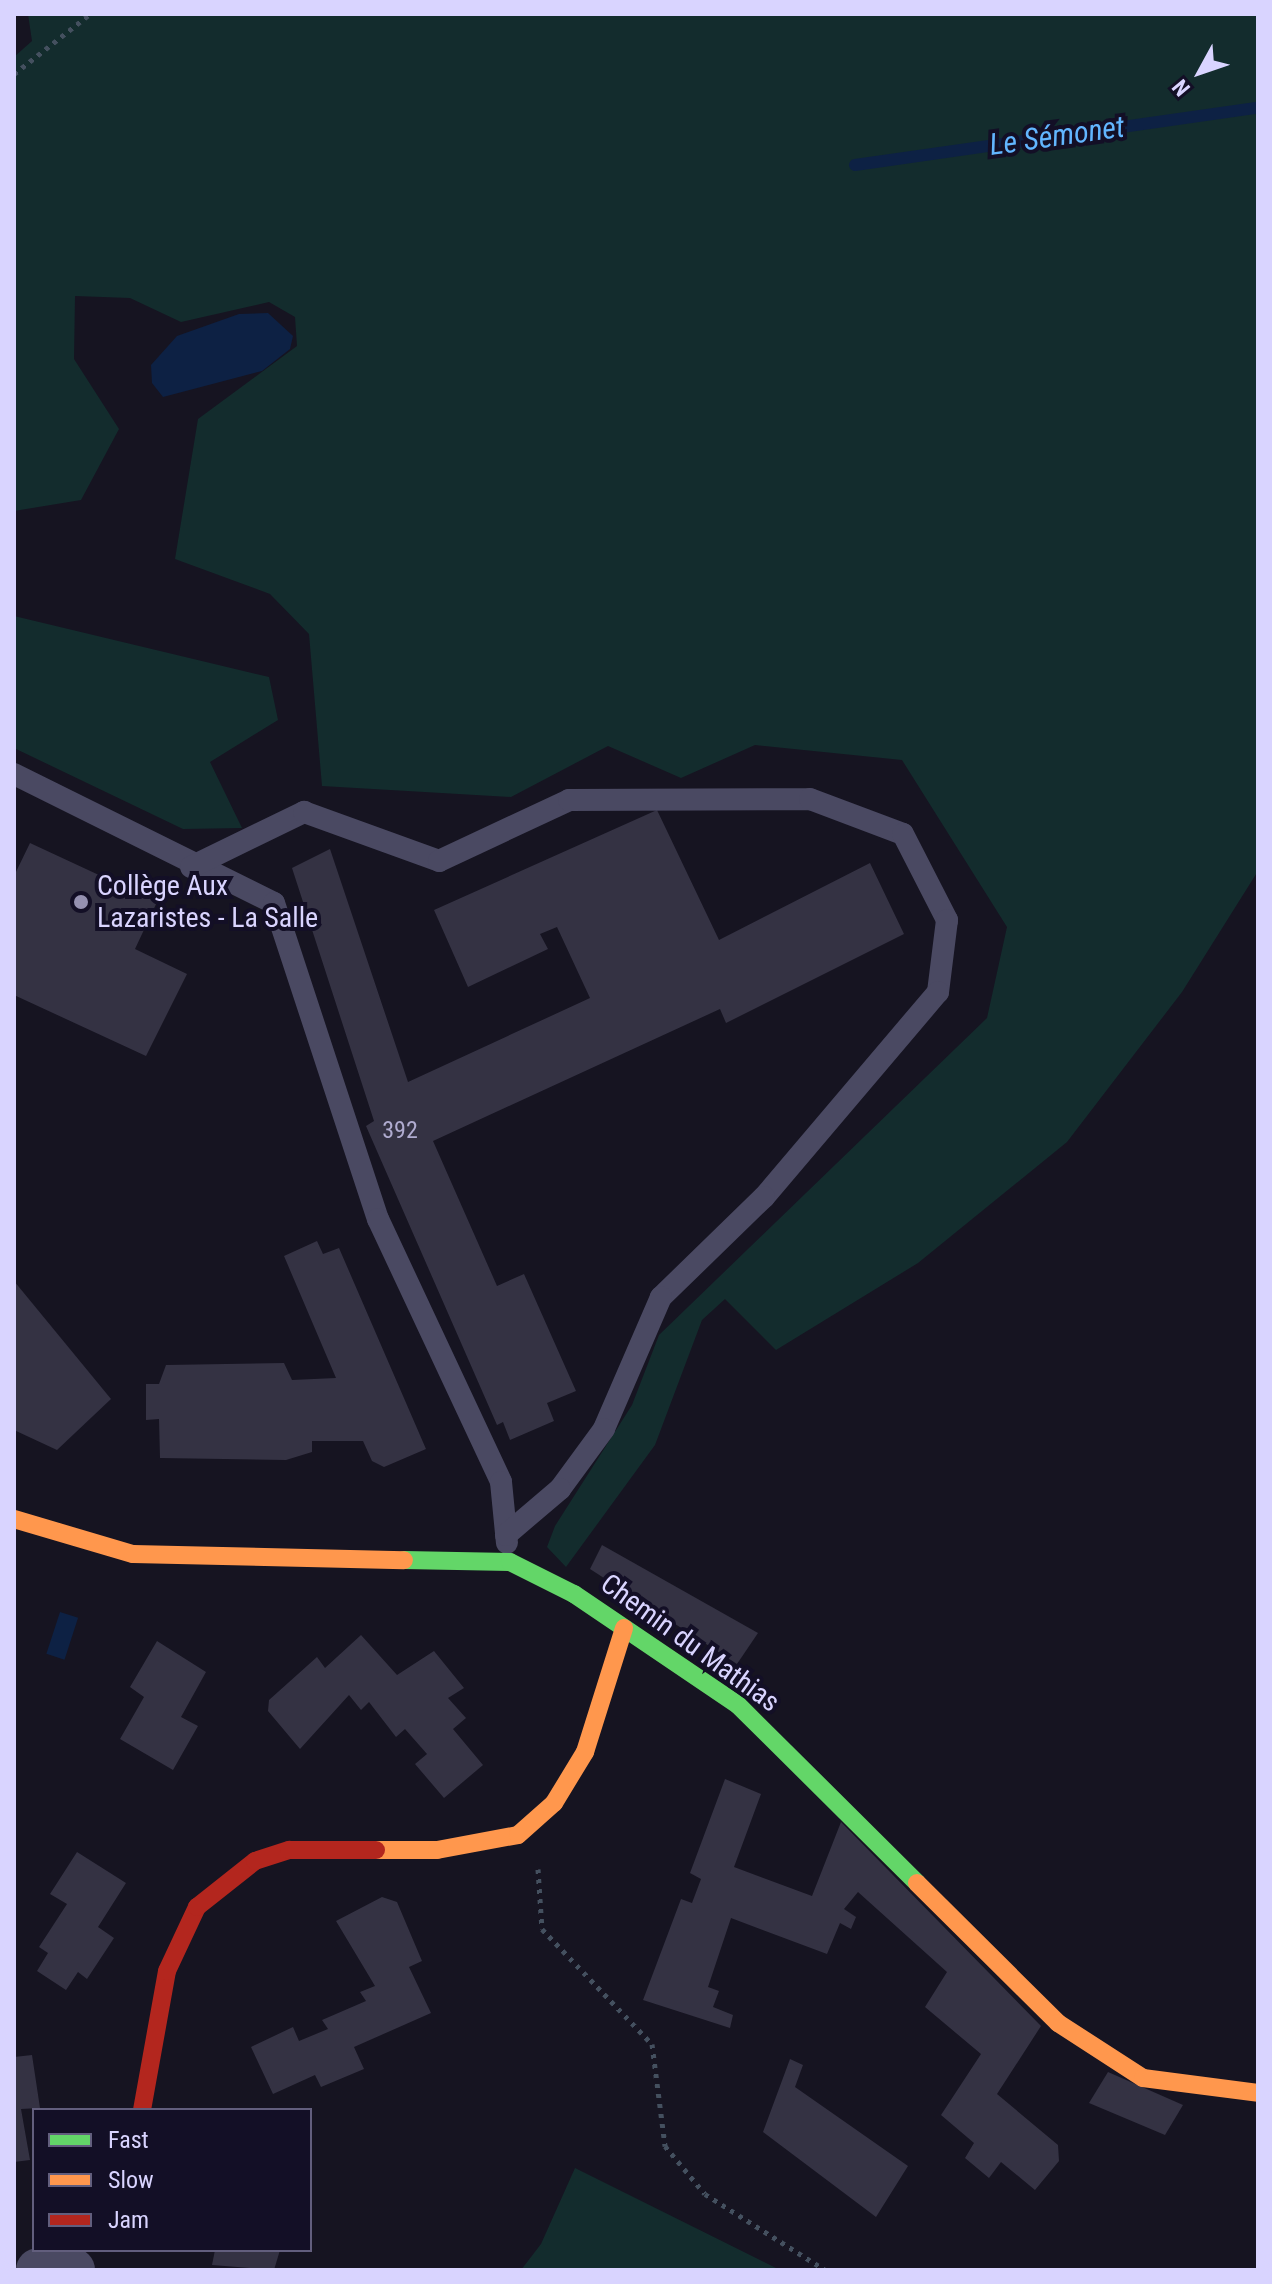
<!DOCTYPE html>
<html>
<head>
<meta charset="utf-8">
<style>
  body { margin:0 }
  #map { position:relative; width:1272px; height:2284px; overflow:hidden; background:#161421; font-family:"Roboto Condensed",sans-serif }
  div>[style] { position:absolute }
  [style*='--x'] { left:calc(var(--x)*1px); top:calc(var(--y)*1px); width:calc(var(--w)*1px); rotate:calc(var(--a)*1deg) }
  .green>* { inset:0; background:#132c2d }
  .water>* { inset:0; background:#0d2144; transform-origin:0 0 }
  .stream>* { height:12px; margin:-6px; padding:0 6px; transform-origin:6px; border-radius:6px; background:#0d2144 }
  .building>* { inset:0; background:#343243 }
  .path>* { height:5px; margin-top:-2.5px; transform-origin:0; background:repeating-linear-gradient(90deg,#44505f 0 4px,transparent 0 10px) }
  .lane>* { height:22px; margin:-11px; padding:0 11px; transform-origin:11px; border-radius:11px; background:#4a4962 }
  .street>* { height:44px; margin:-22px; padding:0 22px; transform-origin:22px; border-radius:22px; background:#4a4962 }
  .fast>* { height:18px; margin:-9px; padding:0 9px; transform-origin:9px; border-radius:9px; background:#63d668 }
  .slow>* { height:18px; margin:-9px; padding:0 9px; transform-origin:9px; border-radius:9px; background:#ff974d }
  .jam>* { height:18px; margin:-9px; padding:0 9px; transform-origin:9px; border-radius:9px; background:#b3261e }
  .dots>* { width:22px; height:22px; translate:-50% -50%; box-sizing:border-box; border:4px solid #130f26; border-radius:50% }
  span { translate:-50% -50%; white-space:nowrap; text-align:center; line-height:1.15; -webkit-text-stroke:8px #130f26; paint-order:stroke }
  .number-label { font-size:24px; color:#b0acd0 }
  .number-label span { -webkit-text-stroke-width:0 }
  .poi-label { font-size:28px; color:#d9d4ff }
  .left { translate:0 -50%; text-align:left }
  .street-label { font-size:28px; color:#d9d4ff }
  .water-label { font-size:30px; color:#62b6ff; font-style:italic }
  .frame { position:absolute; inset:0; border:16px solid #d9d4ff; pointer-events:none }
  .legend { position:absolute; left:32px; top:2108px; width:280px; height:144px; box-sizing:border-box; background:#130f26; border:2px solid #625e7d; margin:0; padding:10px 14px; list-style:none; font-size:24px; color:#d9d4ff }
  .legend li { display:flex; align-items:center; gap:16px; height:40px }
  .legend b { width:40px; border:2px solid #625e7d }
  .north { position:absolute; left:1160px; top:32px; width:80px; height:80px; -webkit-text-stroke:6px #130f26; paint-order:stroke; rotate:230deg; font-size:22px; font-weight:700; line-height:32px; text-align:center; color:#d9d4ff }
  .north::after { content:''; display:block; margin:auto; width:28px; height:36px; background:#d9d4ff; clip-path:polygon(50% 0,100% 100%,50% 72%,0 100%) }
</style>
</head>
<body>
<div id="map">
  <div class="green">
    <div style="clip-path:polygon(28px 14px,1258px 14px,1258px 871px,1182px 992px,1067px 1142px,918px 1263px,776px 1350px,725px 1299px,702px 1320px,655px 1445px,566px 1567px,547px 1547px,555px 1526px,632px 1405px,659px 1335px,987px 1018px,1007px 927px,902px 760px,755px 745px,681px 778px,608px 746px,511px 797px,322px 786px,309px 634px,270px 594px,175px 559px,198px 419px,297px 346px,295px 317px,269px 302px,181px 322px,130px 298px,75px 296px,74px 359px,119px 429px,81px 500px,14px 511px,14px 57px,32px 41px)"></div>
    <div style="clip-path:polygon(14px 616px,269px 677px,278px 720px,210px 762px,242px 828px,183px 829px,14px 748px)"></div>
    <div style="clip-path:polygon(575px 2168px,577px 2169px,780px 2270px,521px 2270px,541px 2244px)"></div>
  </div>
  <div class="water">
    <div style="clip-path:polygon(268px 313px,293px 336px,290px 349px,262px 371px,163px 397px,152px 383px,151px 365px,177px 336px,239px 314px)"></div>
    <div style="left:60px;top:1612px;width:19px;height:44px;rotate:18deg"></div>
  </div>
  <div class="stream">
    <div style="--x:855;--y:165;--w:407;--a:-8.1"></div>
  </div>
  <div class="building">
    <div style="clip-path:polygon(657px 810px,719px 940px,870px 863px,904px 934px,726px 1023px,720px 1009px,433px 1141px,497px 1286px,524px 1274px,576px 1391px,547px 1403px,554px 1421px,510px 1440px,503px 1422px,497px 1425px,366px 1126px,374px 1121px,292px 868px,330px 849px,408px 1082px,590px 998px,557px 927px,540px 934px,548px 949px,468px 987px,434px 910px)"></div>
    <div style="clip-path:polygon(30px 843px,157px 902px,135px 949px,187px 974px,146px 1056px,14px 995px,14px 876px)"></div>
    <div style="clip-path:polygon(317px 1241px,323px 1254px,339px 1248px,426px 1449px,384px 1467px,372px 1461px,363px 1441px,312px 1441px,312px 1452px,286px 1460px,160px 1458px,159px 1419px,146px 1420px,146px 1384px,159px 1384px,166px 1365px,284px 1363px,292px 1380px,336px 1378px,284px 1256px)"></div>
    <div style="clip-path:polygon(14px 1281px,111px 1399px,57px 1450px,14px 1430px)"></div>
    <div style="clip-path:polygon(602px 1545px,758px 1633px,737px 1664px,590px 1569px)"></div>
    <div style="clip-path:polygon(361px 1635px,397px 1675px,434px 1651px,464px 1688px,448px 1698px,466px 1718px,453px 1729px,483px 1765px,444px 1798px,415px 1764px,427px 1754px,405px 1729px,396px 1737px,369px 1702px,361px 1710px,349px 1695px,300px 1749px,268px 1711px,269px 1700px,317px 1657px,325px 1668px)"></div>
    <div style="clip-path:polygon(157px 1641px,206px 1672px,181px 1717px,198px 1726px,173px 1770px,120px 1739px,144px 1697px,130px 1687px)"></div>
    <div style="clip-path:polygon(725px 1779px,761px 1794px,734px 1867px,812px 1896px,841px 1822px,1041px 2026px,997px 2094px,1058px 2145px,1059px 2161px,1035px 2190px,1001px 2162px,989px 2178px,965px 2158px,974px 2143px,941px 2115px,981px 2054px,925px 2007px,947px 1972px,858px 1892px,844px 1909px,856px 1917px,851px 1929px,840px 1923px,827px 1954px,731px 1918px,708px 1987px,719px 1991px,713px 2007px,733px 2015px,730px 2028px,643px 2000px,681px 1899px,692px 1903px,701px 1879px,690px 1873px)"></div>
    <div style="clip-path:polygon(77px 1852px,126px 1883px,98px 1927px,114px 1938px,87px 1979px,78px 1972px,66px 1990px,37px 1971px,48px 1953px,39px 1947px,67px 1904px,50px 1894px)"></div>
    <div style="clip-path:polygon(382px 1897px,397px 1902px,422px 1961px,409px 1967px,431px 2013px,354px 2047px,364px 2069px,321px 2087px,315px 2075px,273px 2094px,251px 2047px,293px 2027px,299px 2041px,328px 2029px,322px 2020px,366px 2001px,360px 1992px,375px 1986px,336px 1921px)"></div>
    <div style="clip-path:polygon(32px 2055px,40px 2108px,21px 2109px,30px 2160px,14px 2162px,14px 2057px)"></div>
    <div style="clip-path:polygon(790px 2059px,803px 2065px,795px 2087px,908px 2166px,876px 2217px,763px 2132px)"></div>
    <div style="clip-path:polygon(1108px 2072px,1183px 2105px,1165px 2135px,1089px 2103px)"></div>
    <div style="clip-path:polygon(215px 2250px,280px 2250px,274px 2270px,212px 2265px)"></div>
  </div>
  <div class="path">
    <div style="--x:14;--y:74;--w:97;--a:-38.3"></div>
    <div style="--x:538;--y:1869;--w:60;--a:86.2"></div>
    <div style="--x:542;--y:1929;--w:159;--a:46.3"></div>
    <div style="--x:652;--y:2044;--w:103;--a:82.7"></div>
    <div style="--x:665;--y:2146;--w:62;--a:50.2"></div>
    <div style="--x:705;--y:2194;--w:142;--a:32.3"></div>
  </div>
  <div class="lane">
    <div style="--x:14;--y:774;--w:290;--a:26.4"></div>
    <div style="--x:274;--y:903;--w:333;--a:71.8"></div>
    <div style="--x:378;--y:1219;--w:290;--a:64.9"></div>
    <div style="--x:501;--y:1482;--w:61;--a:84.4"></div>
    <div style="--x:191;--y:867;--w:126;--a:-26"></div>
    <div style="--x:304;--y:812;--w:144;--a:19.9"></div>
    <div style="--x:439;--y:861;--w:144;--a:-25.1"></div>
    <div style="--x:569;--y:800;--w:241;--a:-0.2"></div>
    <div style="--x:810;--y:799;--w:99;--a:20.6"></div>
    <div style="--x:903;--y:834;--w:97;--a:62.9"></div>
    <div style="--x:947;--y:920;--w:73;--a:97.1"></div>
    <div style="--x:938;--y:992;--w:269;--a:130.3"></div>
    <div style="--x:764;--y:1197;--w:144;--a:135.8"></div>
    <div style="--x:661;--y:1297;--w:144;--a:113.4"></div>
    <div style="--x:604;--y:1429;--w:74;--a:126.3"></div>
    <div style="--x:560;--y:1489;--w:71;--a:139.6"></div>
  </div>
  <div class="street">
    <div style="--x:38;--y:2270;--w:35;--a:0"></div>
  </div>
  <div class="fast">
    <div style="--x:404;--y:1560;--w:106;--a:1.1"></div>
    <div style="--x:510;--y:1562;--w:72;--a:26.6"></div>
    <div style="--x:574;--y:1594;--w:198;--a:34.1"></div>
    <div style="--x:738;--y:1705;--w:252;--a:44.8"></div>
  </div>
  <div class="slow">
    <div style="--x:14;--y:1519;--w:124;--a:16.4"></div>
    <div style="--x:133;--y:1554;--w:271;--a:1.3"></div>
    <div style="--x:376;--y:1850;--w:61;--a:0"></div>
    <div style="--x:437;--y:1850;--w:82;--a:-10.5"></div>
    <div style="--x:518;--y:1835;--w:48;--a:-41.6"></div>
    <div style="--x:554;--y:1803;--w:60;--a:-58.7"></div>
    <div style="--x:585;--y:1752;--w:130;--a:-72.5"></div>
    <div style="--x:917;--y:1883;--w:199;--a:44.8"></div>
    <div style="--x:1058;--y:2023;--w:101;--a:32.9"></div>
    <div style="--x:1143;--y:2078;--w:116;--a:7.4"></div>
  </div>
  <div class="jam">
    <div style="--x:142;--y:2110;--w:141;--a:-79.8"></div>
    <div style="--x:167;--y:1971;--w:71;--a:-64.9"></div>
    <div style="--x:197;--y:1907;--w:74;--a:-38.4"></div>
    <div style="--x:255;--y:1861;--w:36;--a:-18"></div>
    <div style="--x:289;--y:1850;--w:87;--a:0"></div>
  </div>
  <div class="dots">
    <div style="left:81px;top:902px;background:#9591b1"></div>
  </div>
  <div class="number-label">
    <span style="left:400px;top:1131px">392</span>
  </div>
  <div class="poi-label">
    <span class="left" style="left:97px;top:902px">Collège Aux<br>Lazaristes - La Salle</span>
  </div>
  <div class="street-label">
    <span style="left:690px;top:1643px;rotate:36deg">Chemin du Mathias</span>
  </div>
  <div class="water-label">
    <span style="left:1057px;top:136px;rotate:-8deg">Le Sémonet</span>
  </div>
  <div class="frame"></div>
  <ul class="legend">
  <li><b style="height:10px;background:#63d668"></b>Fast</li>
  <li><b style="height:10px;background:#ff974d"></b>Slow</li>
  <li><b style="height:10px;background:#b3261e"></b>Jam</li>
  </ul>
  <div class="north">N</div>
</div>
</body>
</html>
